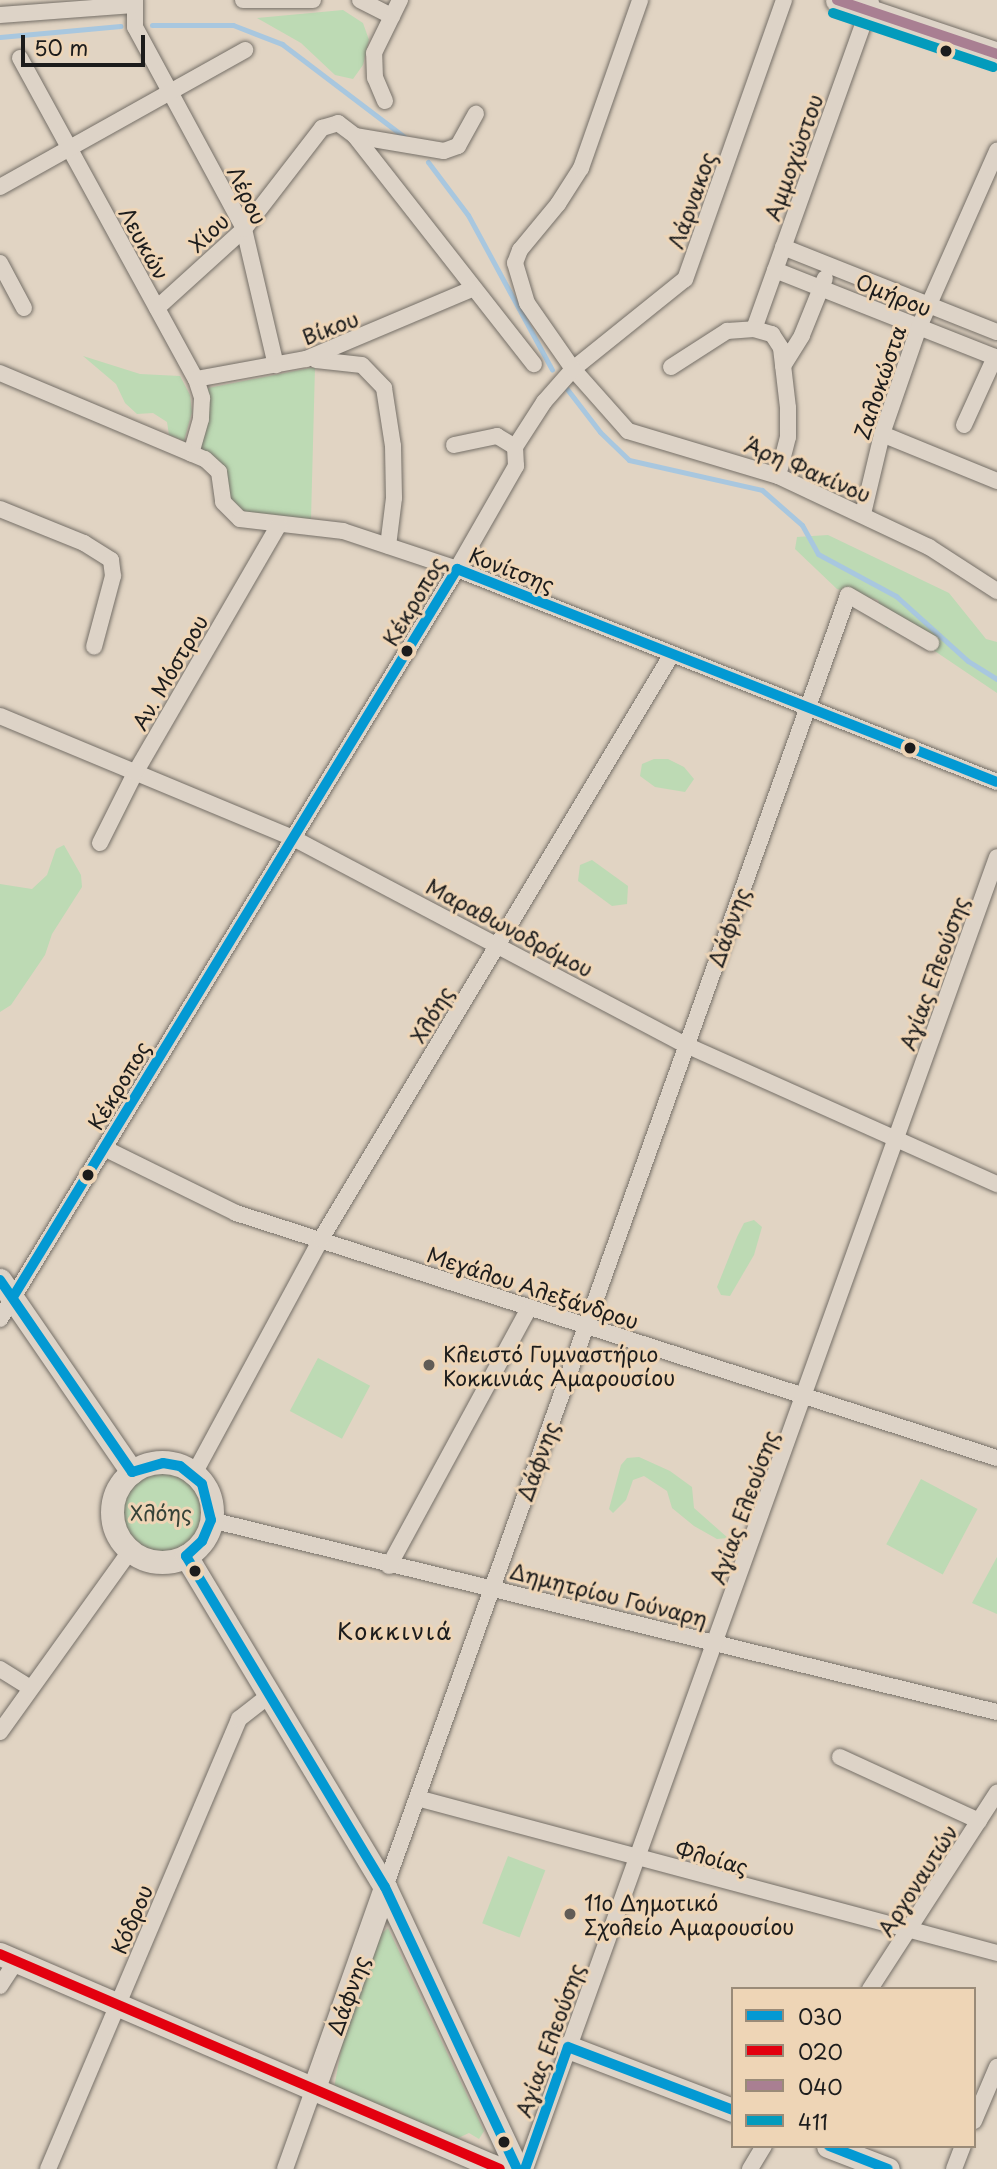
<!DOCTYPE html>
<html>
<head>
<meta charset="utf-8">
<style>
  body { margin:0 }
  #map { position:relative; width:997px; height:2169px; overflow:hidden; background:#e1d4c3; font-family:"Playpen Sans",sans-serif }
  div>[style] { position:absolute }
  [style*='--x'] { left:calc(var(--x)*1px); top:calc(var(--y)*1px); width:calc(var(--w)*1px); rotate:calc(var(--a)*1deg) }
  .green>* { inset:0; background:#bddab4; transform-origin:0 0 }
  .round { border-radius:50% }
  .stream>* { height:5px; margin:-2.5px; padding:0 2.5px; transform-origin:2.5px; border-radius:2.5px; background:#a8c7df }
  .roads { filter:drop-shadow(0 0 2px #756f67) drop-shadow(0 0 2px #756f67) }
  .street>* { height:16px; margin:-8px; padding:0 8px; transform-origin:8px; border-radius:8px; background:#ddd3c7 }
  .secondary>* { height:23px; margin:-11.5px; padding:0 11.5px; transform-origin:11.5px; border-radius:11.5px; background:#ddd3c7 }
  .secondary>.ring { margin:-11.5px; padding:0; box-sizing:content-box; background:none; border:23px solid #ddd3c7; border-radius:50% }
  .bus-1>* { height:10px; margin:-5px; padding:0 5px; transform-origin:5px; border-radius:5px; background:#0399d3 }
  .bus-2>* { height:10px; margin:-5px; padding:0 5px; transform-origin:5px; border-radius:5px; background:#e3000f }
  .bus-3>* { height:10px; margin:-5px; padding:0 5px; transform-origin:5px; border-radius:5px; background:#a97f92 }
  .bus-4>* { height:10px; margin:-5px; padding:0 5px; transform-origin:5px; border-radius:5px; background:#039bbc }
  .dots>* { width:19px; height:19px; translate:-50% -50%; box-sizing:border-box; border:4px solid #eed5b6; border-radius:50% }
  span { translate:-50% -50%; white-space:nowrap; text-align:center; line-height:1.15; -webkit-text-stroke:6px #eed5b6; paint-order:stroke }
  .street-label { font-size:21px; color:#1c1c1c }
  .poi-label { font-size:21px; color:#1c1c1c }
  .left { translate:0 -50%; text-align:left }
  .park-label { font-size:21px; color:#364338 }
  .neighbourhood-label { font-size:23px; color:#1c1c1c; letter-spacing:2px }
  .legend { position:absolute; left:731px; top:1987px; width:245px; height:161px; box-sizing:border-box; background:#eed5b6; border:2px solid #9a8b78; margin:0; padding:9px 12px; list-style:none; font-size:21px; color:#1c1c1c }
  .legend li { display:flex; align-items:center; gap:14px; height:35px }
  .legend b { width:35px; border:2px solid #9a8b78 }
  .scale { position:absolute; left:21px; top:35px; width:124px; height:32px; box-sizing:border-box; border:4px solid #1c1c1c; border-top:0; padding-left:9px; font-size:21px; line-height:24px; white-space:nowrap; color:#1c1c1c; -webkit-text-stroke:5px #eed5b6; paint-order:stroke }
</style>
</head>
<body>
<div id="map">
  <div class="green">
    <div style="clip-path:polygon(343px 10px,363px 23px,369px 40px,363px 65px,353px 79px,335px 75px,301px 43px,257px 18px)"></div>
    <div style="clip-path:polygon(83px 356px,140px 374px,180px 376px,190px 395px,192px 412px,184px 441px,169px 435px,167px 422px,153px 413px,137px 414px,125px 403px,116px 384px)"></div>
    <div style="clip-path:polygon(315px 367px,311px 520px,282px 521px,234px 510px,213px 458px,199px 447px,209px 420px,208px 388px)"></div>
    <div style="clip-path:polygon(828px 535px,949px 593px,986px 639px,997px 642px,997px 693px,905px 631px,886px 628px,878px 600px,837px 589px,795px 549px,797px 537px)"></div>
    <div style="clip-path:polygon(654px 759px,668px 759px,684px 767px,694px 779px,685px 792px,655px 787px,640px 776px,642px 764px)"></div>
    <div style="clip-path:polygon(64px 845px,81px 875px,82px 887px,52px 934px,45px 955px,11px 1005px,0 1012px,0 884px,32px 889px,47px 875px,56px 849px)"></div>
    <div style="clip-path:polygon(592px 860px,628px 886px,627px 904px,612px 906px,578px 881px,580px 865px)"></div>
    <div style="clip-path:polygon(754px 1220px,762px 1227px,754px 1255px,730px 1296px,721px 1295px,717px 1287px,737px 1237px,744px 1223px)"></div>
    <div style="left:318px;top:1358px;width:59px;height:60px;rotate:28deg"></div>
    <div style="clip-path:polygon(639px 1457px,670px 1471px,692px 1487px,694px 1508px,728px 1538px,717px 1539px,694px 1526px,672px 1508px,667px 1491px,644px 1476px,633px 1480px,626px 1500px,613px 1513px,609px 1509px,621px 1465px,627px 1458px)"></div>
    <div class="round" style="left:121px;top:1472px;width:80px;height:80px"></div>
    <div style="left:921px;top:1479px;width:64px;height:74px;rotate:28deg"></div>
    <div style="clip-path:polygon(997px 1557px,997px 1614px,972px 1603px)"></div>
    <div style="left:508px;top:1856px;width:40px;height:72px;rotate:21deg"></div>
    <div style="clip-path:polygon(388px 1928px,484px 2131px,479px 2139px,469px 2133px,456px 2139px,334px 2088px,347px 2019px,378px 1937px)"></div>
  </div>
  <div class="stream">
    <div style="--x:152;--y:25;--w:81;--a:0"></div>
    <div style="--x:233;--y:25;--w:53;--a:21.2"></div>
    <div style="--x:282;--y:44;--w:157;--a:37.2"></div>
    <div style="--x:0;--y:37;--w:121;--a:-5.2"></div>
    <div style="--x:428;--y:162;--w:66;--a:53"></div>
    <div style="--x:468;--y:215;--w:176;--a:61.5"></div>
    <div style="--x:567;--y:389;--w:54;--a:52.5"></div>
    <div style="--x:600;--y:432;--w:40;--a:44"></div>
    <div style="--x:629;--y:460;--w:136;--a:12.7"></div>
    <div style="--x:762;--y:490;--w:53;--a:41.2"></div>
    <div style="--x:802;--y:525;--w:33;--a:61"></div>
    <div style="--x:818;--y:554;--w:89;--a:28.3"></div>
    <div style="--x:896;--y:596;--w:97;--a:42.1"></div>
    <div style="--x:968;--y:661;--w:34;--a:32"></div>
  </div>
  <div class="roads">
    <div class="street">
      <div style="--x:135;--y:0;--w:27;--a:90"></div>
      <div style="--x:135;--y:27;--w:230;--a:61.6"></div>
      <div style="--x:244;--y:229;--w:140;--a:76.8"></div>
      <div style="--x:243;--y:0;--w:70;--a:0"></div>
      <div style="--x:360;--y:0;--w:36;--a:27"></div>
      <div style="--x:784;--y:0;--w:296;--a:109.5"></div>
      <div style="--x:685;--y:279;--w:144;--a:141.2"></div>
      <div style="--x:573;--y:369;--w:83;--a:48.4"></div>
      <div style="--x:628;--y:431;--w:157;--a:16.7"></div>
      <div style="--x:778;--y:476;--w:167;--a:25.2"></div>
      <div style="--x:929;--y:547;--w:81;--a:32.9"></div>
      <div style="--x:0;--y:15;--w:134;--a:-4.3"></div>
      <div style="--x:20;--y:58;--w:366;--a:61.3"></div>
      <div style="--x:196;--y:379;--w:20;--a:72"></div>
      <div style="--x:202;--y:398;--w:21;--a:93"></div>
      <div style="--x:201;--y:419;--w:36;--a:106"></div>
      <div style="--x:385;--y:101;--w:25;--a:-113"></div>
      <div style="--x:375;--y:78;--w:25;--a:-92"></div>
      <div style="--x:374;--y:53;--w:59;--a:-63.9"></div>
      <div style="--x:355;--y:136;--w:90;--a:9.6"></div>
      <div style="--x:444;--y:151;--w:15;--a:-20"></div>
      <div style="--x:458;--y:146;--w:37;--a:-61"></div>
      <div style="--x:0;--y:187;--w:281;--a:-29.2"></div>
      <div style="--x:783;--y:247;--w:230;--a:21.7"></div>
      <div style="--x:0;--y:263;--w:51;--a:61.9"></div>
      <div style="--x:775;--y:270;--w:239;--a:21.6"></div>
      <div style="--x:157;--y:308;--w:118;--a:-42.2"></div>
      <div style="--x:244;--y:229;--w:128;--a:-52.3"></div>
      <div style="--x:322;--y:128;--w:17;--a:-17"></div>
      <div style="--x:338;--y:123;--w:21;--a:37"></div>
      <div style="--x:355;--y:136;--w:290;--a:51.9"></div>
      <div style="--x:754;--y:329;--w:347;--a:-70.3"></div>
      <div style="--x:316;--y:360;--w:46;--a:6.2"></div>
      <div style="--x:362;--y:365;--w:32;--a:46"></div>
      <div style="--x:384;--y:388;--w:59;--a:81.2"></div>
      <div style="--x:393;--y:446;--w:52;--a:88.9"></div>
      <div style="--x:394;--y:498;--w:48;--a:97.1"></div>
      <div style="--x:783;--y:366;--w:36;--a:-58"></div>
      <div style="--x:802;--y:335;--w:61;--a:-68"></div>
      <div style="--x:671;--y:367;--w:67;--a:-32.7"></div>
      <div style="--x:727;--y:331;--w:27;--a:-4"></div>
      <div style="--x:754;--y:329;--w:19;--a:16"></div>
      <div style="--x:772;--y:334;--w:17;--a:57"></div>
      <div style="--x:781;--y:348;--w:60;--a:83.3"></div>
      <div style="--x:788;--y:408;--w:29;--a:90"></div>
      <div style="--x:788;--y:437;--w:40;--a:104.4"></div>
      <div style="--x:0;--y:373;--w:222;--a:22.8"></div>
      <div style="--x:205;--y:459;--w:19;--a:43"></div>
      <div style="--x:219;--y:472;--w:30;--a:82"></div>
      <div style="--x:223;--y:502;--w:24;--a:45"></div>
      <div style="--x:240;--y:519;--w:104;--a:6.6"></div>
      <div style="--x:343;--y:531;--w:120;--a:18.4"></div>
      <div style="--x:457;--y:569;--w:580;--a:21.53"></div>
      <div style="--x:196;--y:379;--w:112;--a:-10.3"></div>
      <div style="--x:306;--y:359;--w:180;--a:-22.9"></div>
      <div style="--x:964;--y:425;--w:75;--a:-65.5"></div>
      <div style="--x:882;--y:434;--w:124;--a:22.2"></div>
      <div style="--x:454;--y:445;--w:44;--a:-11.8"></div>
      <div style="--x:497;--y:436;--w:21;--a:31"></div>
      <div style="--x:0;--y:509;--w:91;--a:22"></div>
      <div style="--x:84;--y:543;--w:32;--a:32"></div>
      <div style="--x:111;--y:560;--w:16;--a:83"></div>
      <div style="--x:113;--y:576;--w:73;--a:105"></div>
      <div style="--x:863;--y:514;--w:82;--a:-76.6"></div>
      <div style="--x:882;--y:434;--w:113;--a:-70.9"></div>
      <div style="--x:919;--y:327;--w:193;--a:-66.1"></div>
      <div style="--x:0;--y:716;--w:317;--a:22.6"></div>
      <div style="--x:293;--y:838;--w:444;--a:27.8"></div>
      <div style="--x:686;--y:1045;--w:341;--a:24.1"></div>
      <div style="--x:100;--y:843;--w:78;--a:-63.4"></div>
      <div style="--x:135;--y:773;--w:287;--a:-59.9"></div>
      <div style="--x:104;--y:1148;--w:147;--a:26.2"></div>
      <div style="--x:236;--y:1213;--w:799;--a:17.85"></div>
      <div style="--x:0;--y:1319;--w:878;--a:-58.64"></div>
      <div style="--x:457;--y:569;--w:119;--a:-60.2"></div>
      <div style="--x:516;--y:466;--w:19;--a:-93"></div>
      <div style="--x:515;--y:447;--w:54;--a:-57.2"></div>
      <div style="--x:544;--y:402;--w:44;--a:-48.7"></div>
      <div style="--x:573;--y:369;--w:80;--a:-124.9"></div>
      <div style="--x:527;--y:303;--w:42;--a:-106.7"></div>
      <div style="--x:515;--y:263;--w:14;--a:-69"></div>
      <div style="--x:520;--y:250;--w:60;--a:-50.4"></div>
      <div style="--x:558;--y:204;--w:43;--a:-57.4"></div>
      <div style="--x:581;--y:168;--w:178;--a:-70.6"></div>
      <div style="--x:194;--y:1474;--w:267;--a:-61.6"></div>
      <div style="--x:321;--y:1239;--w:682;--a:-59.04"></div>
      <div style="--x:211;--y:1520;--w:809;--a:13.73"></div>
      <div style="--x:389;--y:1566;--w:294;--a:-61.5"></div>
      <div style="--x:0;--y:1669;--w:34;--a:32"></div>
      <div style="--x:0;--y:1732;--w:223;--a:-54.3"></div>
      <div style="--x:840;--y:1757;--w:153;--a:24.7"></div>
      <div style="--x:417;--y:1798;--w:600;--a:14.96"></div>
      <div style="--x:385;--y:1887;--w:1372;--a:-70.28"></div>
      <div style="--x:848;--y:595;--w:96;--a:30"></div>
      <div style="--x:0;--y:1986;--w:30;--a:-57"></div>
      <div style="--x:870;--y:1989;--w:234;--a:-57.1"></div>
      <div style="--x:974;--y:2121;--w:59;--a:-66.9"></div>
      <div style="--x:48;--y:2169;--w:489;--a:-67"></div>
      <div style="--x:239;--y:1719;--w:36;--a:-38"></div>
      <div style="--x:285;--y:2169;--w:86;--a:-70.3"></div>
      <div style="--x:525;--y:2169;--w:1394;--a:-70.21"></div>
      <div style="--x:750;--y:2169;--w:27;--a:-59"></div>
      <div style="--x:954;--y:2169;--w:25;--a:-69"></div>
    </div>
    <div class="secondary">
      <div style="--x:837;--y:0;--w:169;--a:18.6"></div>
      <div style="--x:0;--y:1280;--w:233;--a:55.5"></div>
      <div class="ring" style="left:112px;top:1462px;width:77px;height:77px"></div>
      <div style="--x:186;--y:1556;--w:386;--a:59"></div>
      <div style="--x:385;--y:1887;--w:311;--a:64.9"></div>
      <div style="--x:0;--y:1954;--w:544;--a:23.27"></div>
      <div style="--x:568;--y:2047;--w:177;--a:20.9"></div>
      <div style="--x:314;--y:2088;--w:213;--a:-70.5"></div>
      <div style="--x:828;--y:2146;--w:64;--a:21"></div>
    </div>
  </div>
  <div class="bus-1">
    <div style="--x:0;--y:1280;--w:233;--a:55.5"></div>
    <div style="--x:132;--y:1472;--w:32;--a:-16"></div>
    <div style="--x:163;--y:1463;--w:17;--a:10"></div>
    <div style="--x:180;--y:1466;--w:28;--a:39"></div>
    <div style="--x:202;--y:1484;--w:37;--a:76"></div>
    <div style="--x:211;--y:1520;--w:23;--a:113"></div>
    <div style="--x:202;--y:1541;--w:22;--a:137"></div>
    <div style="--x:186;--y:1556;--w:386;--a:59"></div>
    <div style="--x:385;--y:1887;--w:311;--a:64.9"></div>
    <div style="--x:13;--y:1297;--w:853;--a:-58.62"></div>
    <div style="--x:457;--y:569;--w:580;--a:21.53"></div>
    <div style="--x:829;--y:2146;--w:63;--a:21.3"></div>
    <div style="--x:525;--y:2169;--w:129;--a:-70.6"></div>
    <div style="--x:568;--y:2047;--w:177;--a:20.9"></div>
  </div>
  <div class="bus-2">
    <div style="--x:0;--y:1954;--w:544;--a:23.27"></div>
  </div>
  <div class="bus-3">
    <div style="--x:837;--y:0;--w:169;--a:18.6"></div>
  </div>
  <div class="bus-4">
    <div style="--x:833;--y:13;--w:169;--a:18.6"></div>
  </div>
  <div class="dots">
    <div style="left:946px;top:51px;background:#1c1c1c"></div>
    <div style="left:407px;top:651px;background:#1c1c1c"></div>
    <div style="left:910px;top:748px;background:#1c1c1c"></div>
    <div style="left:88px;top:1175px;background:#1c1c1c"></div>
    <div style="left:429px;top:1365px;background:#615c56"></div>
    <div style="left:195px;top:1571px;background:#1c1c1c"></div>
    <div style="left:570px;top:1914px;background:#615c56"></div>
    <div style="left:504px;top:2142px;background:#1c1c1c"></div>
  </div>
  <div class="street-label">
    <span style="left:793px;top:157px;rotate:-70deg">Αμμοχώστου</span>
    <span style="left:248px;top:195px;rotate:64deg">Λέρου</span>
    <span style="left:691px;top:200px;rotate:-70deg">Λάρνακος</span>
    <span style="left:208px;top:232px;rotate:-43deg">Χίου</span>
    <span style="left:145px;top:243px;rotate:61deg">Λευκών</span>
    <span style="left:894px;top:294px;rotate:22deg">Ομήρου</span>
    <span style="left:330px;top:327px;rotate:-21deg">Βίκου</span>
    <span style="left:879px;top:382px;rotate:-71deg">Ζαλοκώστα</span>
    <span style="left:808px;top:469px;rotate:23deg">Άρη Φακίνου</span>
    <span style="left:512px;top:569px;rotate:21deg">Κονίτσης</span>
    <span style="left:413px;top:601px;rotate:-59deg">Κέκροπος</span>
    <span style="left:169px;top:672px;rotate:-60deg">Αν. Μόστρου</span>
    <span style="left:510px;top:927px;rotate:28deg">Μαραθωνοδρόμου</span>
    <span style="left:728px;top:927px;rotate:-70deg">Δάφνης</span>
    <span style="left:933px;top:973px;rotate:-70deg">Αγίας Ελεούσης</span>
    <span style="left:431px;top:1014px;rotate:-59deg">Χλόης</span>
    <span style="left:118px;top:1085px;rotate:-59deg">Κέκροπος</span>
    <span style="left:533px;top:1287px;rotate:18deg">Μεγάλου Αλεξάνδρου</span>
    <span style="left:537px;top:1461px;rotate:-70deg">Δάφνης</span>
    <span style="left:743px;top:1507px;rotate:-70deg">Αγίας Ελεούσης</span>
    <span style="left:609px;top:1594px;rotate:14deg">Δημητρίου Γούναρη</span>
    <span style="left:712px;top:1857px;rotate:15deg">Φλοίας</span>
    <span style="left:917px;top:1880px;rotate:-57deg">Αργοναυτών</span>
    <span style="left:131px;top:1919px;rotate:-67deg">Κόδρου</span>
    <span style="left:347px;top:1995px;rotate:-70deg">Δάφνης</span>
    <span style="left:549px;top:2040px;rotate:-70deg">Αγίας Ελεούσης</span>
  </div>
  <div class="poi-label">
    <span class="left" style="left:443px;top:1365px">Κλειστό Γυμναστήριο<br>Κοκκινιάς Αμαρουσίου</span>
    <span class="left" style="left:584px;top:1914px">11ο Δημοτικό<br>Σχολείο Αμαρουσίου</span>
  </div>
  <div class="park-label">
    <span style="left:161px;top:1512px">Χλόης</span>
  </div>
  <div class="neighbourhood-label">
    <span style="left:395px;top:1631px">Κοκκινιά</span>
  </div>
  <ul class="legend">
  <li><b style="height:9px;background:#0399d3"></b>030</li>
  <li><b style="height:9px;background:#e3000f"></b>020</li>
  <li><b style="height:9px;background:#a97f92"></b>040</li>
  <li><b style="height:9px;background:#039bbc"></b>411</li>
  </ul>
  <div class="scale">50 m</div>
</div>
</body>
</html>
